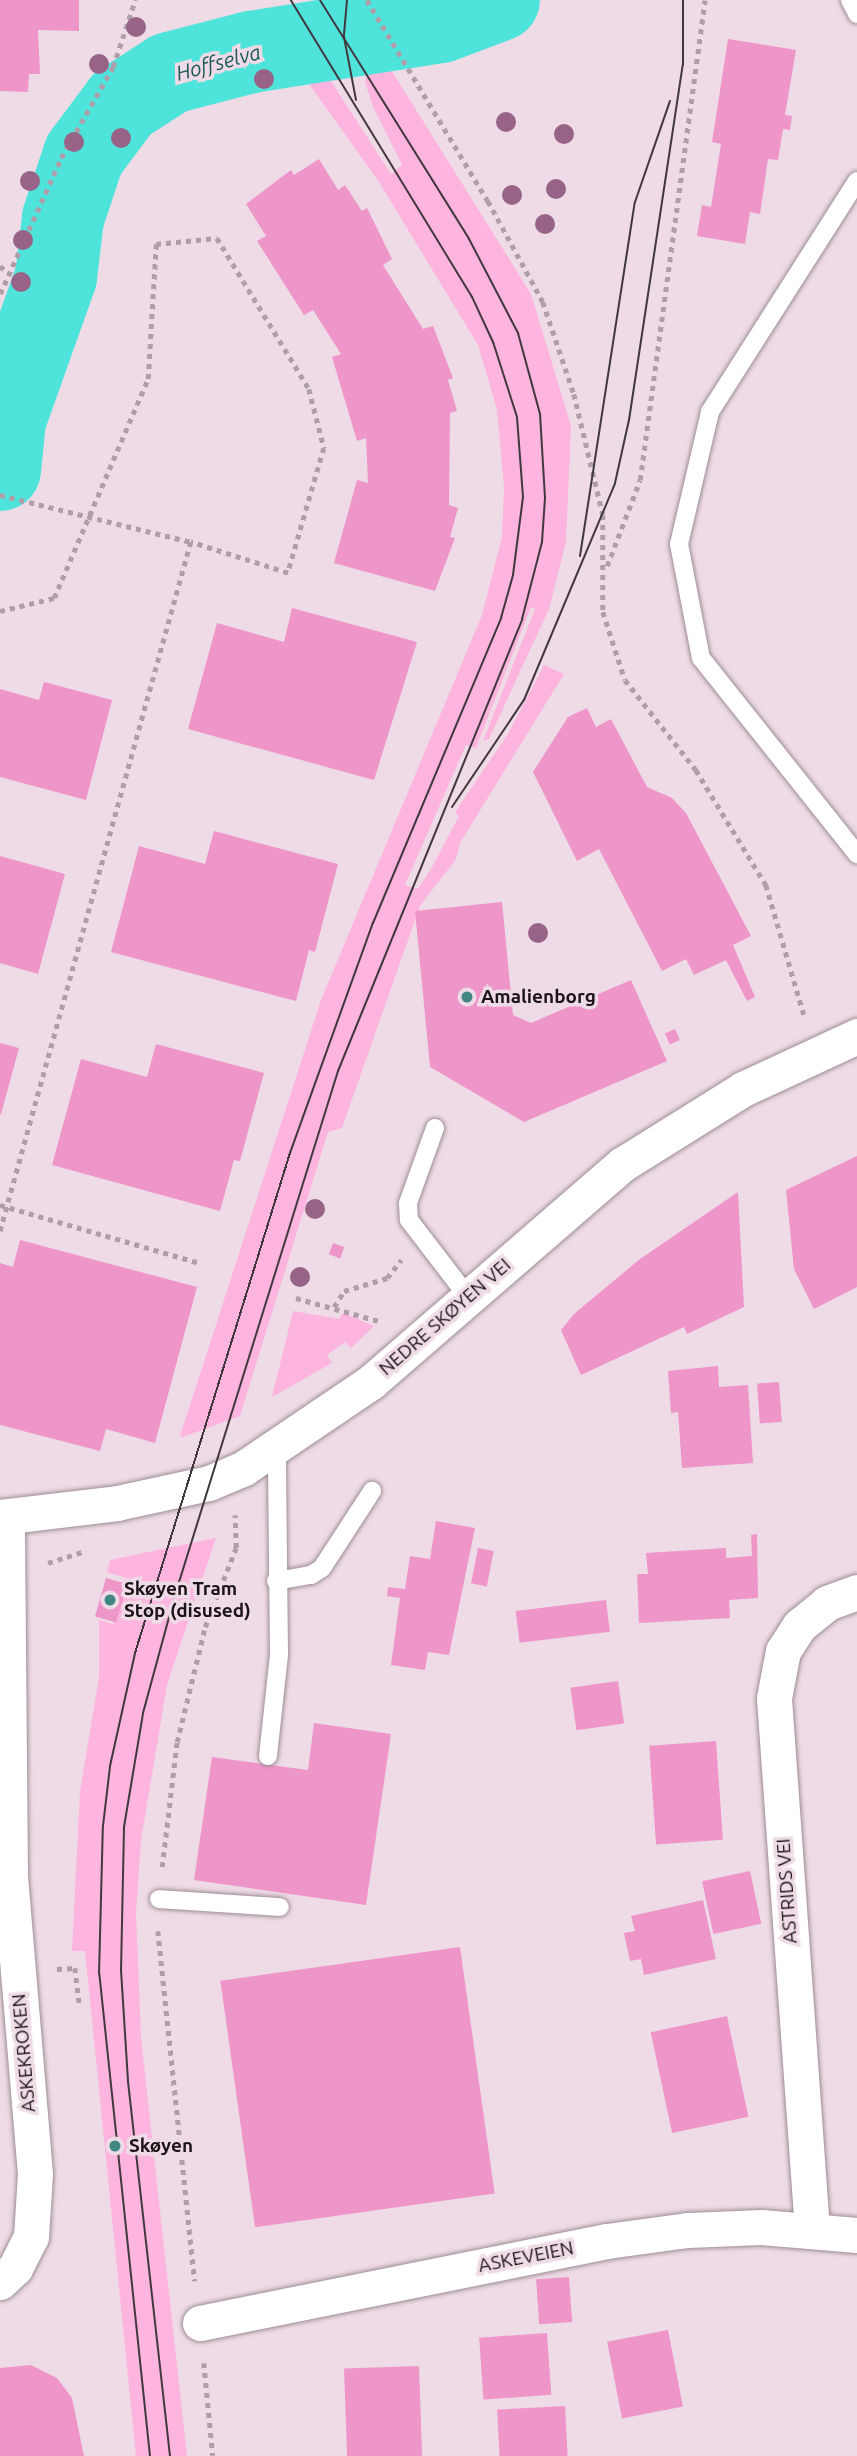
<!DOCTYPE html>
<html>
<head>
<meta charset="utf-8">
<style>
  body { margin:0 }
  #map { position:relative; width:857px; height:2456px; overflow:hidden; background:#eedbe6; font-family:Ubuntu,sans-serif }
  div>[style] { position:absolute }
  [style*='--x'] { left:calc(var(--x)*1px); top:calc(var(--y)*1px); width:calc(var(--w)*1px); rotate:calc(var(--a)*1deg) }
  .green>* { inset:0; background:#fdb4de }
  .river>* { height:82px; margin:-41px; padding:0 41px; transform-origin:41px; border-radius:41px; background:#4ee4dc }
  .building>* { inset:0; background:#ee95ca; transform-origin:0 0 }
  .path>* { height:4.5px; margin-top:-2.25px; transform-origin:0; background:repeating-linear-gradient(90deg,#ae9ea7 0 5px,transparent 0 10px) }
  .roads { filter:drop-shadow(0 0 2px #9e8d96) drop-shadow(0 0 2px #9e8d96) }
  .service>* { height:18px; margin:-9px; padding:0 9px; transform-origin:9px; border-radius:9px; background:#fff }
  .minor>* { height:35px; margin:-17.5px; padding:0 17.5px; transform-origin:17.5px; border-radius:17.5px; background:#fff }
  .tram>* { height:2px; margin:-1px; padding:0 1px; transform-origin:1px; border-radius:1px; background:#41383d }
  .trees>* { width:20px; height:20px; margin:-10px; border-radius:50%; background:#976387 }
  .dots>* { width:19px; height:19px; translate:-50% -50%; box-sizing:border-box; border:4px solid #eedbe6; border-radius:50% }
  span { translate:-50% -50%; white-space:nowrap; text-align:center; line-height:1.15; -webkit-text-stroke:7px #eedbe6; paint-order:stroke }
  .poi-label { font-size:19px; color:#1a1317; font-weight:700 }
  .left { translate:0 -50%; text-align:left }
  .street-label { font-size:19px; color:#1a1317 }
  .water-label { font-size:21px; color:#1b5956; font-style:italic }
</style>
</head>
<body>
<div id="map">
  <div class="green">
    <div style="clip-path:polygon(370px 36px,531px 294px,571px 426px,566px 542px,549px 609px,489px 739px,483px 741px,535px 609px,531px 607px,476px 748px,466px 745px,405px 885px,418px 889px,431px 869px,459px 816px,455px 812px,508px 734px,544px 665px,564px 674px,460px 843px,456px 859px,420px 906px,342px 1128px,328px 1132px,240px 1416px,183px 1437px,180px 1436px,321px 1000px,482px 615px,502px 537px,504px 487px,497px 410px,478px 345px,379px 182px,294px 63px,311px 50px,391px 174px,402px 165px,373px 107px,365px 82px,369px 68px,362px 56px,369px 52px,365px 39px)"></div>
    <div style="clip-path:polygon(293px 1311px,339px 1319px,343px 1313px,374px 1326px,351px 1348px,345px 1342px,327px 1355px,332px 1363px,272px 1397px)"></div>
    <div style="clip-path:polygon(216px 1538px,167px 1685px,141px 1840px,136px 1913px,141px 2037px,187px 2456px,136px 2456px,85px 1951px,72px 1951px,80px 1791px,99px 1677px,99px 1620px,114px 1624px,129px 1579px,107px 1572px,110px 1560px)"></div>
  </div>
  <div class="river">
    <div style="--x:0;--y:470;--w:50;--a:-84.3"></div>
    <div style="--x:5;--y:420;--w:152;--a:-70.4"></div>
    <div style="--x:56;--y:277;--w:59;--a:-83.2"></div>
    <div style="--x:63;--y:218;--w:66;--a:-71.6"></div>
    <div style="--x:84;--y:155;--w:64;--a:-53.3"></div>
    <div style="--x:122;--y:104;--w:57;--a:-32.9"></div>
    <div style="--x:170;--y:73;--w:84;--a:-14.5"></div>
    <div style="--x:251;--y:52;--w:192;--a:-9"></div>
    <div style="--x:441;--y:22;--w:62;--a:-20.8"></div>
  </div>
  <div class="building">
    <div style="clip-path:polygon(0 0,79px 0,79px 31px,38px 30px,40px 74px,29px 74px,28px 92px,0 91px)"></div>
    <div style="clip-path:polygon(728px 39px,796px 50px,785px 115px,792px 116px,790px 130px,783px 129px,778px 160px,768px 159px,760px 214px,750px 212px,745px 244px,697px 236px,702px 205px,711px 207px,721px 144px,712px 142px)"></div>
    <div style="clip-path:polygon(319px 159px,338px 190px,345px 185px,362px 211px,367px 208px,392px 259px,383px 265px,423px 329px,433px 326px,453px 378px,448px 380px,457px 411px,450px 413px,449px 505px,458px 508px,450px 537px,455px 538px,435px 591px,334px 563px,357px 480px,368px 483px,366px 438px,357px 441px,332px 357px,341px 354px,313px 310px,304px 315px,257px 241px,266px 236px,246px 204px,291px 170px,294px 175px)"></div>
    <div style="clip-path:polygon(292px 608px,417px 642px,374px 780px,188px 729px,217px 623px,284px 642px)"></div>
    <div style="clip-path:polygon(44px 682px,112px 700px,86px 800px,0 777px,0 689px,39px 700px)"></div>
    <div style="clip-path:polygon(587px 708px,596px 727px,611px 719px,647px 787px,672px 798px,686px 813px,751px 936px,733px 945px,755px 997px,747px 1001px,726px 960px,694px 975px,686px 959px,662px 971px,599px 849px,577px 861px,533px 772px,568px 717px)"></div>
    <div style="clip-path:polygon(214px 831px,338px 864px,315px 952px,309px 950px,296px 1001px,111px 952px,139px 846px,205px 864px)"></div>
    <div style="clip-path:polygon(0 856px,65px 874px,38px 974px,0 963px)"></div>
    <div style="clip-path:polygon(502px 902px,513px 1015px,531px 1023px,631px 980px,667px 1061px,524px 1122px,430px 1067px,415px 911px)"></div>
    <div style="left:675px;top:1029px;width:12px;height:11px;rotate:66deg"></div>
    <div style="clip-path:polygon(0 1043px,19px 1048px,1px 1114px,0 1114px)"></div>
    <div style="clip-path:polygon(156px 1044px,264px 1073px,240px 1161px,234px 1160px,220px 1211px,52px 1165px,81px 1059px,147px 1077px)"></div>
    <div style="clip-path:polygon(857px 1156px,857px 1287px,814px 1309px,794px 1269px,786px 1190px)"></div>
    <div style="clip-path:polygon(738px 1192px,744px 1307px,687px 1334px,684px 1327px,581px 1375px,561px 1330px,575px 1313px,640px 1259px)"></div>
    <div style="clip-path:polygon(20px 1240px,197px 1287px,155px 1443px,106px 1429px,100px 1451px,0 1425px,0 1263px,13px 1267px)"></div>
    <div style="left:333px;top:1243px;width:12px;height:12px;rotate:20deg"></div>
    <div style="clip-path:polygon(718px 1366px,719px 1387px,748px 1385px,753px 1463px,682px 1468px,678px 1412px,671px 1413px,668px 1371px)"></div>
    <div style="left:779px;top:1382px;width:40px;height:22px;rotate:86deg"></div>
    <div style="clip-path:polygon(436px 1521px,475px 1528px,449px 1655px,428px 1652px,425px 1670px,391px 1665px,400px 1598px,387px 1596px,388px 1587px,405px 1589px,410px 1556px,430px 1559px)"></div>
    <div style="clip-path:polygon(757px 1534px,758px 1598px,729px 1600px,730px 1618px,639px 1623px,637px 1574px,648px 1574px,646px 1553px,726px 1548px,726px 1558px,752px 1556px,751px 1535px)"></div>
    <div style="left:478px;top:1548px;width:16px;height:36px;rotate:11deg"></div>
    <div style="left:106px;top:1578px;width:22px;height:40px;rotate:16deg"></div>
    <div style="left:606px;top:1600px;width:32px;height:91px;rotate:83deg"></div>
    <div style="left:618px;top:1681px;width:43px;height:48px;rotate:82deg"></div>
    <div style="clip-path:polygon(314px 1723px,391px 1734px,366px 1905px,194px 1880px,212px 1757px,308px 1770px)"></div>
    <div style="left:716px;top:1741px;width:99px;height:67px;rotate:86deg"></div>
    <div style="left:750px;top:1871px;width:54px;height:49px;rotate:78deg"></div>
    <div style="clip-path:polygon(703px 1900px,716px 1959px,644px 1975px,641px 1959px,630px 1961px,624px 1933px,635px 1931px,631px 1916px)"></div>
    <div style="left:460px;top:1947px;width:249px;height:242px;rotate:82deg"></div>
    <div style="left:727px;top:2016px;width:103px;height:78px;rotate:78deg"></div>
    <div style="left:569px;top:2277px;width:45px;height:33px;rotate:86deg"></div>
    <div style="left:668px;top:2330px;width:78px;height:62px;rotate:79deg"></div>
    <div style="left:547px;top:2333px;width:62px;height:68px;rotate:86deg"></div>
    <div style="clip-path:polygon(31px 2365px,57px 2378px,72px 2398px,84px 2456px,0 2456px,0 2368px)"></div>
    <div style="left:419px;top:2366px;width:90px;height:75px;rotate:88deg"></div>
    <div style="left:565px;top:2406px;width:50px;height:68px;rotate:87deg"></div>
  </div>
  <div class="path">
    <div style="--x:367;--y:0;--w:235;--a:59"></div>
    <div style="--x:488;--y:201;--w:115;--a:61.4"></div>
    <div style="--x:543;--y:302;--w:97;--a:71.4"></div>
    <div style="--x:574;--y:394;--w:124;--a:76.5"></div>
    <div style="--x:603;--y:515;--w:97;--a:90"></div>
    <div style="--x:603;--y:612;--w:71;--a:72.1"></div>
    <div style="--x:625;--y:680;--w:115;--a:51.7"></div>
    <div style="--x:696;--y:770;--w:135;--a:58.7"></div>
    <div style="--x:766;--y:885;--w:135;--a:73.7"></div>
    <div style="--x:0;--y:266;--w:9;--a:41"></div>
    <div style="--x:0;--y:294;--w:149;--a:-65.8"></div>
    <div style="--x:61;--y:158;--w:105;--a:-60.3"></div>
    <div style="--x:113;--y:67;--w:71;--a:-71.8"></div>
    <div style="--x:0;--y:495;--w:197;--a:13.8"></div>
    <div style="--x:191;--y:542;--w:716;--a:105.47"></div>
    <div style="--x:607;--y:566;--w:92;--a:-69"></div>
    <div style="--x:640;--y:480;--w:484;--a:-82.3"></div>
    <div style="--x:0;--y:611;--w:56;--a:-13.5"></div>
    <div style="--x:54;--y:598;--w:238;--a:-66.8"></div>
    <div style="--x:148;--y:379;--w:135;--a:-86.6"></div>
    <div style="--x:156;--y:244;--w:61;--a:-5.6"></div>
    <div style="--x:217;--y:238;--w:177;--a:58.6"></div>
    <div style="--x:309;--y:389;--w:61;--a:75.7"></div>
    <div style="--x:324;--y:448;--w:130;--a:106.1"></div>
    <div style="--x:288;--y:573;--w:102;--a:-162.3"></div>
    <div style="--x:0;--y:1205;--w:207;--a:16.2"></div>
    <div style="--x:296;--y:1298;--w:86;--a:15.5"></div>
    <div style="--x:334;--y:1307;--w:19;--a:-58"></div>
    <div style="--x:344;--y:1291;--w:45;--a:-16.8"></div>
    <div style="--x:387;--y:1278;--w:23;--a:-52"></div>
    <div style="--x:48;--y:1563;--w:40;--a:-18"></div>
    <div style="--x:162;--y:1867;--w:126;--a:-83.2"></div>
    <div style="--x:177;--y:1742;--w:118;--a:-76.3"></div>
    <div style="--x:205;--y:1627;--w:85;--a:-68.6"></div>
    <div style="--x:236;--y:1548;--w:33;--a:-92"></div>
    <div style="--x:158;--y:1931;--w:352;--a:84"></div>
    <div style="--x:57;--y:1969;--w:18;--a:-3"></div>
    <div style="--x:75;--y:1968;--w:35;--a:83"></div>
    <div style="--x:204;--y:2363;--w:93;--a:84.5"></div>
  </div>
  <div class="roads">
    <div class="service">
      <div style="--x:850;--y:0;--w:16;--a:63"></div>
      <div style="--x:857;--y:181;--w:274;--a:122.5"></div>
      <div style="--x:710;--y:412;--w:136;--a:103.2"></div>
      <div style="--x:679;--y:544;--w:116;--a:79.1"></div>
      <div style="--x:701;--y:658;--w:251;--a:51.5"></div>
      <div style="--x:435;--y:1128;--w:80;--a:109.8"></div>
      <div style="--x:408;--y:1203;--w:17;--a:87"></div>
      <div style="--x:409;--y:1220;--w:97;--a:52.5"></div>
      <div style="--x:276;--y:1581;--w:36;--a:-10"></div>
      <div style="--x:311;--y:1575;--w:13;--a:-32"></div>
      <div style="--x:322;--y:1568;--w:92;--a:-57"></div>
      <div style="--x:268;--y:1756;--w:103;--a:-83.8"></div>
      <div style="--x:279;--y:1654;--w:206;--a:-90.6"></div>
      <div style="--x:159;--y:1899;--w:121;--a:3.8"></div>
    </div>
    <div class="minor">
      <div style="--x:0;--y:1517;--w:118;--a:-6.8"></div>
      <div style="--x:117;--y:1503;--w:94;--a:-12.3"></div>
      <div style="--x:209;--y:1483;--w:38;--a:-23"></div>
      <div style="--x:244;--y:1468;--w:153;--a:-34.1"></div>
      <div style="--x:371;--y:1382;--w:333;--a:-40.9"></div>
      <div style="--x:623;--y:1164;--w:142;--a:-32"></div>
      <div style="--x:743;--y:1089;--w:126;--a:-24.9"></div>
      <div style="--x:812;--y:2230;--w:533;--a:-94.09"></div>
      <div style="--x:774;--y:1698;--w:48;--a:-79.2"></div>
      <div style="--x:783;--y:1651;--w:30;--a:-57"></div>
      <div style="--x:799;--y:1626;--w:36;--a:-39"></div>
      <div style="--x:827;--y:1603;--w:32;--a:-20"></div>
      <div style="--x:0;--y:2282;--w:21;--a:-43"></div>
      <div style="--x:15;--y:2268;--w:35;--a:-63"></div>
      <div style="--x:31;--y:2237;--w:63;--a:-86.4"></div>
      <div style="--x:35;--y:2174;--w:300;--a:-94.8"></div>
      <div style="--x:10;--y:1875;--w:355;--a:-90.5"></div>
      <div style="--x:200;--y:2323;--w:415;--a:-11.4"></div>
      <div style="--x:607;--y:2241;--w:81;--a:-7.8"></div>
      <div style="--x:687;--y:2230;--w:74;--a:-2.3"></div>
      <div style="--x:761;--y:2227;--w:96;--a:4.8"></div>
    </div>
  </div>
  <div class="tram">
    <div style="--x:347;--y:0;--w:37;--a:95"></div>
    <div style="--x:344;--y:37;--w:64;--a:79.2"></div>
    <div style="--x:580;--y:556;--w:358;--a:-81.2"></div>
    <div style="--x:635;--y:202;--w:107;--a:-70.9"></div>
    <div style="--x:452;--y:807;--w:129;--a:-56.1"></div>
    <div style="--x:524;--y:700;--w:235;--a:-67.2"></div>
    <div style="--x:615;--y:483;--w:65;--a:-77.5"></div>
    <div style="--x:629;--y:420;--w:359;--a:-81.4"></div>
    <div style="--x:683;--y:65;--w:65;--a:-90"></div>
    <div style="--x:150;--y:2456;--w:485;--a:-96"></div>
    <div style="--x:99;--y:1974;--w:148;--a:-88.5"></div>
    <div style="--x:103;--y:1826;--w:60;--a:-83.3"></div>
    <div style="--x:110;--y:1766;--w:116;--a:-77.5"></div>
    <div style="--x:135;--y:1653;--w:523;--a:-72.78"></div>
    <div style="--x:290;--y:1153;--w:245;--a:-70.2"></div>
    <div style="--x:373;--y:923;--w:331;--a:-67.2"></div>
    <div style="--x:501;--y:618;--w:45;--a:-74.4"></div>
    <div style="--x:513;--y:575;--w:79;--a:-82.7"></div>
    <div style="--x:523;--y:497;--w:80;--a:-94.3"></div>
    <div style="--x:517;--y:417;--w:79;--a:-107.7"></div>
    <div style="--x:493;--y:342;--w:50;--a:-115"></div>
    <div style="--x:472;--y:297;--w:348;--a:-121.4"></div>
    <div style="--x:170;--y:2456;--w:377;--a:-96.4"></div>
    <div style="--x:128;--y:2081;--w:110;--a:-93.6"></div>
    <div style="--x:121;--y:1971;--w:144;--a:-88.8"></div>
    <div style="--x:124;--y:1827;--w:116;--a:-80.5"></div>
    <div style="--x:143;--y:1713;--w:122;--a:-74.8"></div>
    <div style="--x:175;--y:1595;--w:549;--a:-72.72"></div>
    <div style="--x:338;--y:1071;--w:488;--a:-67.8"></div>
    <div style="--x:522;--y:619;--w:80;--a:-75.4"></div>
    <div style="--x:542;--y:542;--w:44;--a:-86.1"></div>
    <div style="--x:545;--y:498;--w:84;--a:-93.4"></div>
    <div style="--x:540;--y:414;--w:84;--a:-105.2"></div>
    <div style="--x:518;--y:333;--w:108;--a:-117.5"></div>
    <div style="--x:468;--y:237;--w:279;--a:-122"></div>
  </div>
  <div class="trees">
    <div style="left:136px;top:27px"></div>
    <div style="left:99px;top:64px"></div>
    <div style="left:264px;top:79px"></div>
    <div style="left:506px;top:122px"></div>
    <div style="left:564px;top:134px"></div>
    <div style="left:121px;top:138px"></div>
    <div style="left:74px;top:142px"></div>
    <div style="left:30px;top:181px"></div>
    <div style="left:556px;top:189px"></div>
    <div style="left:512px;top:195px"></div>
    <div style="left:545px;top:224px"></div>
    <div style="left:23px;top:240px"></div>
    <div style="left:21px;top:282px"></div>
    <div style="left:538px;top:933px"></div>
    <div style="left:315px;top:1209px"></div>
    <div style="left:300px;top:1277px"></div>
  </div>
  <div class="dots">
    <div style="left:467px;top:997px;background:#408782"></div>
    <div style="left:110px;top:1600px;background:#408782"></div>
    <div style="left:115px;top:2146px;background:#408782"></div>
  </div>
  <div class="poi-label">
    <span class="left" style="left:481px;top:997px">Amalienborg</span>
    <span class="left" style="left:124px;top:1600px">Skøyen Tram<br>Stop (disused)</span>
    <span class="left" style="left:129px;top:2146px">Skøyen</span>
  </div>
  <div class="street-label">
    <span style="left:445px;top:1317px;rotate:-41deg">NEDRE SKØYEN VEI</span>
    <span style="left:787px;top:1891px;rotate:-94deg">ASTRIDS VEI</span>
    <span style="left:24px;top:2053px;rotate:-95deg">ASKEKROKEN</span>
    <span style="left:526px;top:2257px;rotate:-11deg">ASKEVEIEN</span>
  </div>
  <div class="water-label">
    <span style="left:218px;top:62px;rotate:-15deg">Hoffselva</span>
  </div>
</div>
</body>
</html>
